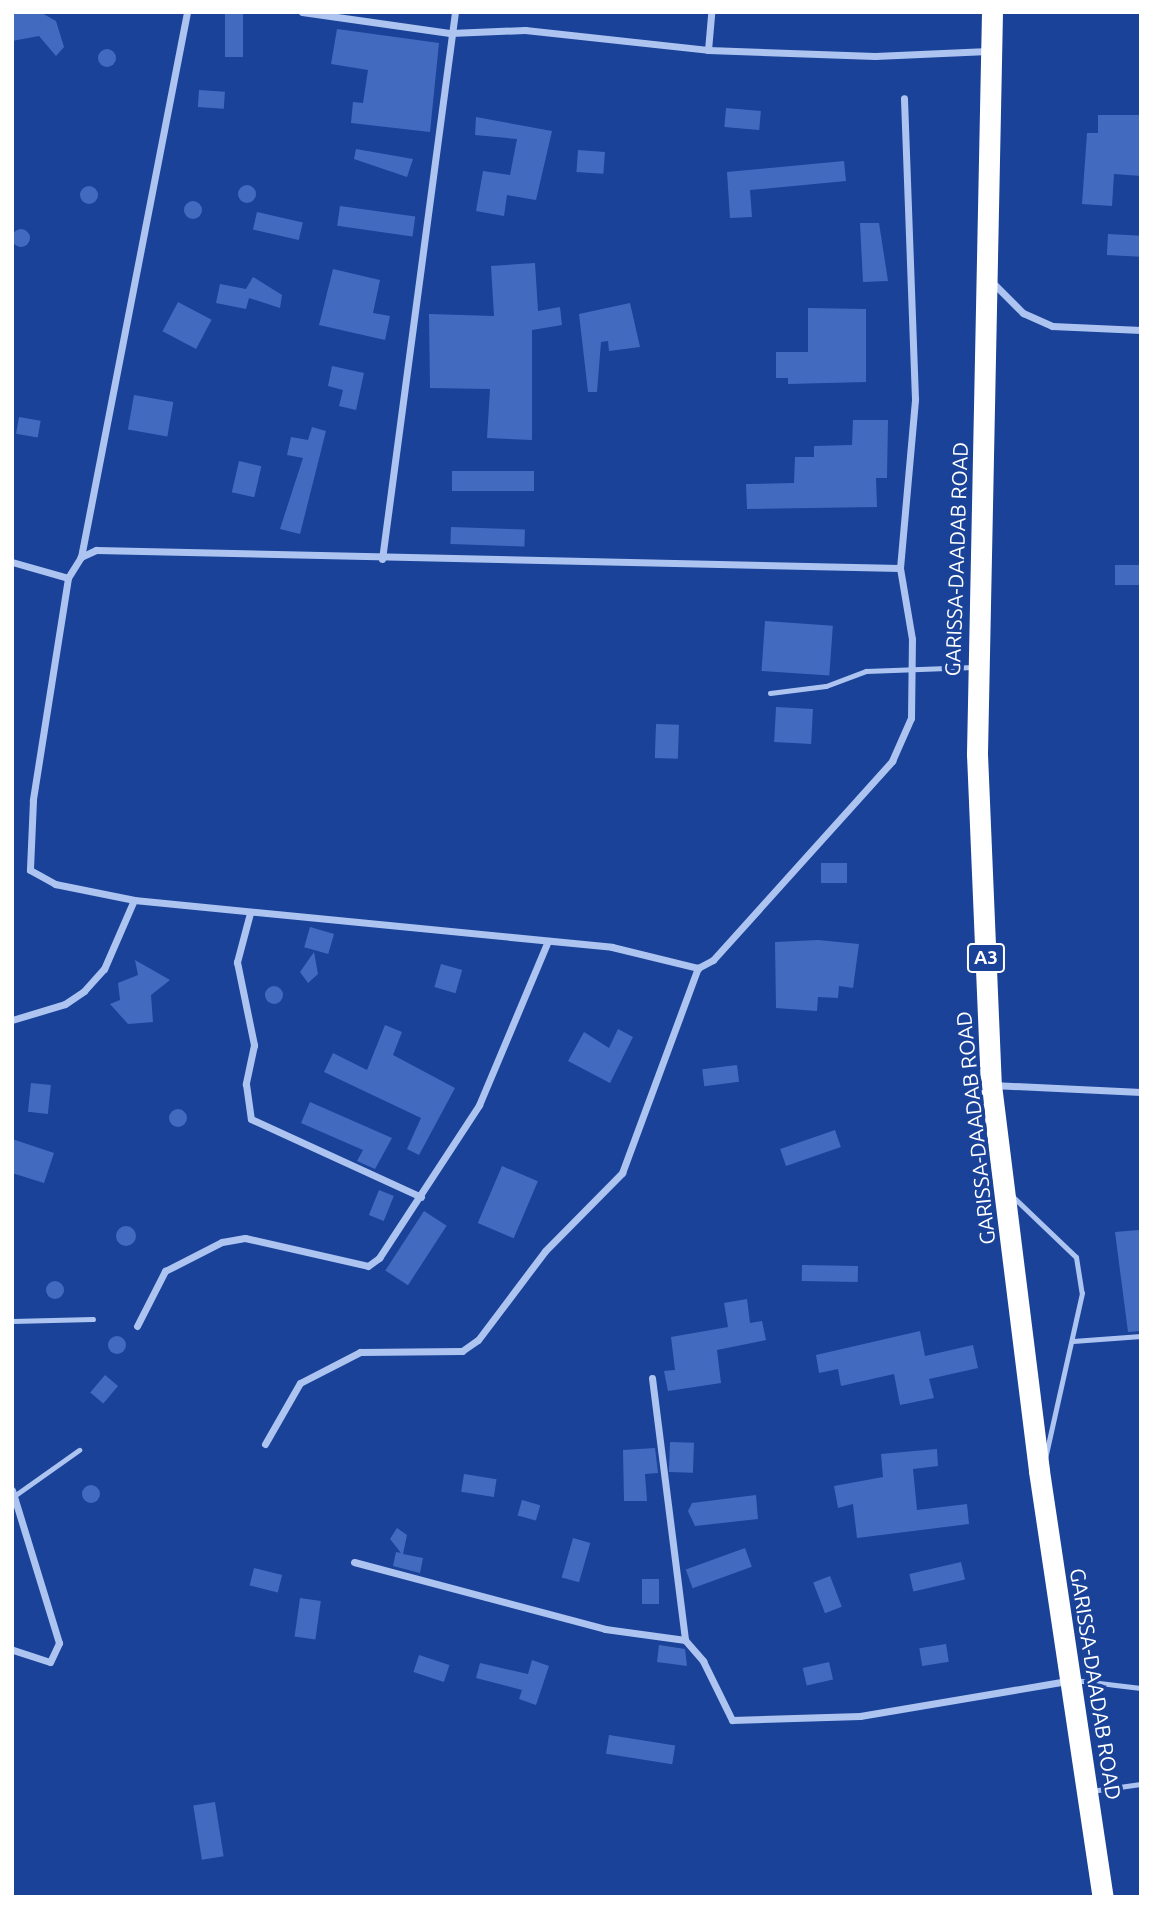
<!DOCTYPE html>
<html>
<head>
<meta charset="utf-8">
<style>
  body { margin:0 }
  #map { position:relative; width:1153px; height:1909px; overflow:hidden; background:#194298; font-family:Ubuntu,sans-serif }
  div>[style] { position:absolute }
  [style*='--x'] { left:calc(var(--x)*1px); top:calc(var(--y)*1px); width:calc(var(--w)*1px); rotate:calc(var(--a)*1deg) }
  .building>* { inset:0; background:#426bc0; transform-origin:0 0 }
  .round { border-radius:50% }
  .lane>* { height:5px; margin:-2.5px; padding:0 2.5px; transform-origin:2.5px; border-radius:2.5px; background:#adc4f1 }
  .street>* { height:7px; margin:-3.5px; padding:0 3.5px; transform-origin:3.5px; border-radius:3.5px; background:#adc4f1 }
  .highway>* { height:21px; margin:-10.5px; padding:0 10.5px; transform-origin:10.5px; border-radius:10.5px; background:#fff }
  span { translate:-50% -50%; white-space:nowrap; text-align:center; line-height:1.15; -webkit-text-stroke:7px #194298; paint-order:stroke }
  .shield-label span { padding:2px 5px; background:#194298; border:2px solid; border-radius:5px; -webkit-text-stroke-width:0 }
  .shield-label { font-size:19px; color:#fff; font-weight:700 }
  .street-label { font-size:21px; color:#fff }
  .frame { position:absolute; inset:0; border:14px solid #fff; pointer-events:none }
</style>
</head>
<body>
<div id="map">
  <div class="building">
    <div style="clip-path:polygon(12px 12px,40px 12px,56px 21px,64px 47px,56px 56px,39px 36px,12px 41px)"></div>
    <div style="left:225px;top:12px;width:18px;height:45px"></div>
    <div style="clip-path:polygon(337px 29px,439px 43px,430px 132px,351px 123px,353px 102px,363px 103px,368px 70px,331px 64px)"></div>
    <div class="round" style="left:98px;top:49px;width:18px;height:18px"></div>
    <div style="left:199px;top:90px;width:26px;height:17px;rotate:4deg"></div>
    <div style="left:726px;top:108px;width:35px;height:19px;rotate:5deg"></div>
    <div style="clip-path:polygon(1098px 115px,1141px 115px,1141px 176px,1114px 174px,1112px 206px,1082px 204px,1087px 133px,1098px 133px)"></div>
    <div style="clip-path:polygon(476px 117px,552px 131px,536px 200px,507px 195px,504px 216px,476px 211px,483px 171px,510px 175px,517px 139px,475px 135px)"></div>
    <div style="clip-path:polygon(356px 149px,413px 159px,407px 177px,354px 159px)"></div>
    <div style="left:578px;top:150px;width:27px;height:22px;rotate:4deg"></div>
    <div style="clip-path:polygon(844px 161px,846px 181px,750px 190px,752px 217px,730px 218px,727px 172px)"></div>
    <div class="round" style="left:238px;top:185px;width:18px;height:18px"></div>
    <div class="round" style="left:80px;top:186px;width:18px;height:18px"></div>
    <div class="round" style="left:184px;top:201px;width:18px;height:18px"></div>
    <div style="left:340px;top:206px;width:76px;height:20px;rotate:8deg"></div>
    <div style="left:257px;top:212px;width:47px;height:18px;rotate:13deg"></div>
    <div style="clip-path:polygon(860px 223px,879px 223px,888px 281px,863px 282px)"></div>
    <div class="round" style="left:12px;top:229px;width:18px;height:18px"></div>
    <div style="left:1108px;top:234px;width:33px;height:21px;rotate:3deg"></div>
    <div style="clip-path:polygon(535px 263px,538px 311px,560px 307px,562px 325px,532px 330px,532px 440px,487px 438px,490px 389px,430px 388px,429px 314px,494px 316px,491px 266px)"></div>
    <div style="clip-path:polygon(333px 269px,380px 280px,373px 313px,390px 316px,385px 340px,319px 325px)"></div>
    <div style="clip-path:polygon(253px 277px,282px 295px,280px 308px,249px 298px,246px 309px,216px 303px,220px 284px,246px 289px)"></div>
    <div style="left:178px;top:302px;width:38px;height:33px;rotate:28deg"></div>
    <div style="clip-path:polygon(630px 303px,640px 347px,609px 351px,608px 341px,601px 342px,597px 392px,588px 392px,579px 314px)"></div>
    <div style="clip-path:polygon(808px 308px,866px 309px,866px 382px,788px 384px,788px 378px,776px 378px,776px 352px,808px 352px)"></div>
    <div style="clip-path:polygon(332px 366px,364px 373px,356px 410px,339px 406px,343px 390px,328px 386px)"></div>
    <div style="left:134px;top:395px;width:40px;height:35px;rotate:10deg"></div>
    <div style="left:19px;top:417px;width:22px;height:17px;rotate:10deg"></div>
    <div style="clip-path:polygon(853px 420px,888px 420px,887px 478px,876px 478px,877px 507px,747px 509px,746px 484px,794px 483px,795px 457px,814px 457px,814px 446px,852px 445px)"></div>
    <div style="clip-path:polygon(312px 427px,326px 431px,300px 534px,280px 529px,303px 458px,287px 455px,291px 437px,308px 440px)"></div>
    <div style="left:239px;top:461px;width:23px;height:32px;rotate:13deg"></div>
    <div style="left:452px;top:471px;width:82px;height:20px"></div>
    <div style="left:451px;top:527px;width:74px;height:17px;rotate:2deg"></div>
    <div style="left:1115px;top:565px;width:26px;height:20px"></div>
    <div style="left:765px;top:621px;width:68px;height:50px;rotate:4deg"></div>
    <div style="left:776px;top:707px;width:37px;height:35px;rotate:3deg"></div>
    <div style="left:656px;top:724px;width:23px;height:34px;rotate:2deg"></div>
    <div style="left:847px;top:863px;width:20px;height:26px;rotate:90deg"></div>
    <div style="left:310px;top:927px;width:25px;height:21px;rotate:16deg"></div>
    <div style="clip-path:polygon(818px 940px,859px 944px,853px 988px,839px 986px,838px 998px,818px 997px,817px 1011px,776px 1008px,775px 942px)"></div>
    <div style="clip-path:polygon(314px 952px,318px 974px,308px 983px,300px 972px)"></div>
    <div style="clip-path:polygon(135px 960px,170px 980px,151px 995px,153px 1022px,128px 1024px,110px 1004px,120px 1000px,118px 983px,138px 975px)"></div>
    <div style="left:441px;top:964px;width:22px;height:24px;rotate:16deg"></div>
    <div class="round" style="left:265px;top:986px;width:18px;height:18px"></div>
    <div style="clip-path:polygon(385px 1025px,402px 1032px,393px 1055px,455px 1088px,419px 1155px,407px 1149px,421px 1118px,324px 1072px,333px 1053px,367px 1070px)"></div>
    <div style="clip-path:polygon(618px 1029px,633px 1037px,610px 1083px,568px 1061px,584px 1032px,609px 1048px)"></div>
    <div style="left:737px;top:1065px;width:17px;height:35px;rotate:83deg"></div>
    <div style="left:31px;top:1083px;width:20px;height:29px;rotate:6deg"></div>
    <div style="clip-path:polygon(310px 1102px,392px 1138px,375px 1169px,357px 1161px,363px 1150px,301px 1123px)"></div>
    <div class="round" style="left:169px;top:1109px;width:18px;height:18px"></div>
    <div style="left:835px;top:1130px;width:18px;height:58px;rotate:71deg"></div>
    <div style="clip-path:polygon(12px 1139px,54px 1153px,44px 1183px,12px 1173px)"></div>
    <div style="left:502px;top:1166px;width:39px;height:62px;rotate:23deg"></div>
    <div style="left:379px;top:1190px;width:16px;height:27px;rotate:22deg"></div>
    <div style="left:424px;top:1211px;width:27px;height:71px;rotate:33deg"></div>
    <div class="round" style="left:116px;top:1226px;width:20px;height:20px"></div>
    <div style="clip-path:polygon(1139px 1230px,1141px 1331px,1128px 1332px,1115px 1232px)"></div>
    <div style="left:802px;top:1265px;width:56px;height:16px;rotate:1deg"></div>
    <div class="round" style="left:46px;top:1281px;width:18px;height:18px"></div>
    <div style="clip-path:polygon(747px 1299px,750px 1323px,762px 1321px,766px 1340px,717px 1350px,721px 1383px,668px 1391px,664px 1371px,675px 1370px,671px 1337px,728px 1327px,724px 1303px)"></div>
    <div style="clip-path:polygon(920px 1331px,925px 1356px,973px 1345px,978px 1368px,929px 1379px,934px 1398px,900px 1405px,894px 1374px,841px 1386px,838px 1369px,819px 1373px,816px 1355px)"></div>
    <div class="round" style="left:108px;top:1336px;width:18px;height:18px"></div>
    <div style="left:105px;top:1375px;width:17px;height:23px;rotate:40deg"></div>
    <div style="left:670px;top:1442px;width:24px;height:30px;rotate:2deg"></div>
    <div style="clip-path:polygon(655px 1448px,658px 1473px,645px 1474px,647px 1501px,624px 1501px,623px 1450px)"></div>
    <div style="clip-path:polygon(937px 1449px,938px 1466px,913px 1469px,917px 1510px,967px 1504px,969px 1524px,857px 1538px,853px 1504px,838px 1508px,834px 1486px,883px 1477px,881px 1454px)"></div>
    <div style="left:464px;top:1474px;width:33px;height:18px;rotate:9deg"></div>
    <div class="round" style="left:82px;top:1485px;width:18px;height:18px"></div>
    <div style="clip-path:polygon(756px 1495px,758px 1519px,695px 1526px,688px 1511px,692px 1503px)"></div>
    <div style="left:522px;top:1500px;width:19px;height:16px;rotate:16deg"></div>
    <div style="clip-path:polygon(397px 1528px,407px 1535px,403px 1554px,423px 1558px,420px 1573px,393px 1566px,396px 1552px,401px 1553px,390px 1539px)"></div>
    <div style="left:573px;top:1538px;width:18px;height:41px;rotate:16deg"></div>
    <div style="left:745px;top:1548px;width:20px;height:63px;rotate:70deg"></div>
    <div style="left:961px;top:1562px;width:18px;height:53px;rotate:77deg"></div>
    <div style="left:254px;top:1568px;width:29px;height:18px;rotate:14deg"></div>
    <div style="left:830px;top:1576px;width:33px;height:18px;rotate:69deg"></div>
    <div style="left:642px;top:1579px;width:17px;height:25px"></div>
    <div style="left:300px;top:1598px;width:21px;height:39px;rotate:8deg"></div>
    <div style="left:946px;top:1644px;width:18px;height:27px;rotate:81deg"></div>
    <div style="clip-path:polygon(659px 1645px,685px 1649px,687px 1666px,657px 1662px)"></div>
    <div style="left:419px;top:1655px;width:32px;height:18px;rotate:18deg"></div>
    <div style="clip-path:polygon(532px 1660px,549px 1666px,536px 1705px,519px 1699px,522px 1690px,476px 1678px,480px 1663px,528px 1674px)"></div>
    <div style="left:829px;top:1662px;width:18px;height:27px;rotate:77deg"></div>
    <div style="left:609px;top:1735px;width:67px;height:19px;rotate:9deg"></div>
    <div style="left:215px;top:1802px;width:55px;height:22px;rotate:81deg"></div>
  </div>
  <div class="lane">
    <div style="--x:770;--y:693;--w:56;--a:-7.1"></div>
    <div style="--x:826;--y:686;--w:43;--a:-20.6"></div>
    <div style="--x:866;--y:671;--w:108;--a:-2.1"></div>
    <div style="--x:1010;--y:1194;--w:91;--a:43.7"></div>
    <div style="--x:1076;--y:1257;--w:36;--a:81"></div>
    <div style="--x:1082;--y:1293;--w:170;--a:102.6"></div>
    <div style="--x:12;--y:1321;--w:81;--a:-1.4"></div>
    <div style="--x:1073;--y:1341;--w:68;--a:-4.2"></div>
    <div style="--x:14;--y:1496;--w:80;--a:-35.3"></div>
    <div style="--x:1074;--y:1680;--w:67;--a:6.8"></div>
    <div style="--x:1091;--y:1791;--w:50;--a:-8"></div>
  </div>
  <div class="street">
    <div style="--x:302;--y:12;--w:149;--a:8.1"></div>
    <div style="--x:450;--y:33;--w:75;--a:-2.3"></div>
    <div style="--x:525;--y:30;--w:184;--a:6.2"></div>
    <div style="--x:708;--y:50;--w:167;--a:2.1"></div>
    <div style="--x:875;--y:56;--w:113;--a:-2.5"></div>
    <div style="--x:708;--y:50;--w:38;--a:-85"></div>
    <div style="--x:992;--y:282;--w:44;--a:45"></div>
    <div style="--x:1023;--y:313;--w:32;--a:24"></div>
    <div style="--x:1052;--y:326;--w:89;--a:2.6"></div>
    <div style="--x:81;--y:557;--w:555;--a:-78.99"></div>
    <div style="--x:382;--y:559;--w:552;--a:-82.4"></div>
    <div style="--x:12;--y:562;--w:58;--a:15.9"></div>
    <div style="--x:900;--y:568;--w:804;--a:-178.72"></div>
    <div style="--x:96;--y:550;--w:17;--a:155"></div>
    <div style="--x:81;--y:557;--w:25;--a:122"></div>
    <div style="--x:68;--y:578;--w:225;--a:99"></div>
    <div style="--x:33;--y:800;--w:70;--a:92.5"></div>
    <div style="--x:30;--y:870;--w:29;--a:29"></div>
    <div style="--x:55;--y:884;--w:81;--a:11.4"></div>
    <div style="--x:134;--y:900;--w:480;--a:5.6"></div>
    <div style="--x:612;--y:947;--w:89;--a:13.7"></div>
    <div style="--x:698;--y:968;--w:17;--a:-28"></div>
    <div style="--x:713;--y:960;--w:268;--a:-48"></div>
    <div style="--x:892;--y:761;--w:47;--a:-66.2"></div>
    <div style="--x:911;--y:718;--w:79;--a:-89.3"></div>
    <div style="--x:912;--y:639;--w:72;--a:-99.6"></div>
    <div style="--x:900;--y:568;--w:170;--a:-84.9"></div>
    <div style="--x:915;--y:399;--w:301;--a:-92.1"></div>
    <div style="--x:250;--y:913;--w:51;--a:104.9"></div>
    <div style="--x:237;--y:962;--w:85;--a:78.4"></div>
    <div style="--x:254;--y:1045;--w:40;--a:102"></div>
    <div style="--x:246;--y:1084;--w:35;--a:82"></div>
    <div style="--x:251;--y:1119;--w:187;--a:24.6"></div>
    <div style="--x:12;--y:1020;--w:55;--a:-16.8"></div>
    <div style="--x:65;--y:1004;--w:23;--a:-34"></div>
    <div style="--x:84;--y:991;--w:30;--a:-48"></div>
    <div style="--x:104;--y:969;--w:75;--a:-66.5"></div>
    <div style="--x:992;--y:1085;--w:149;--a:2.7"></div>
    <div style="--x:137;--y:1326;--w:62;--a:-63"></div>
    <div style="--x:165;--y:1271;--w:64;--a:-27"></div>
    <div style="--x:222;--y:1242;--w:23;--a:-10"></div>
    <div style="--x:245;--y:1238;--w:126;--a:12.8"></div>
    <div style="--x:368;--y:1266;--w:14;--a:-36"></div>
    <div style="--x:379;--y:1258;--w:183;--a:-56.8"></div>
    <div style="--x:479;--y:1105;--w:178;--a:-67.2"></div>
    <div style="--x:652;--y:1378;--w:264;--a:82.8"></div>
    <div style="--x:685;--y:1640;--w:28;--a:49"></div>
    <div style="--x:703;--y:1661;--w:66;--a:63.8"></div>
    <div style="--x:732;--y:1720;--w:128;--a:-1.8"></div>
    <div style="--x:860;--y:1716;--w:210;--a:-9.6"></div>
    <div style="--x:265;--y:1444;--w:70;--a:-60.2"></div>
    <div style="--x:300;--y:1383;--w:68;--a:-27.3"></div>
    <div style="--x:360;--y:1352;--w:102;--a:-0.6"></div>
    <div style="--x:462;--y:1351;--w:19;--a:-35"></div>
    <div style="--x:478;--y:1340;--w:111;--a:-53"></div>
    <div style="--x:545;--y:1251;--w:110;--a:-45.4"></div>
    <div style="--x:622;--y:1173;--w:219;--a:-69.7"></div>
    <div style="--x:12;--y:1490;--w:160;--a:72.9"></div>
    <div style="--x:59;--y:1643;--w:21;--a:115"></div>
    <div style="--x:50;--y:1662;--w:40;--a:-162"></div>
    <div style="--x:354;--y:1562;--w:260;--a:14.9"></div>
    <div style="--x:605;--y:1629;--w:81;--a:7.8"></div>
  </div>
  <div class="highway">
    <div style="--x:992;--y:12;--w:742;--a:91.16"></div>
    <div style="--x:977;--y:754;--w:331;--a:87.6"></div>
    <div style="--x:991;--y:1085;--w:389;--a:82.9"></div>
    <div style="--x:1039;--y:1471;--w:431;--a:81.5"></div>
  </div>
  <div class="shield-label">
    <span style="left:986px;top:958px">A3</span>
  </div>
  <div class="street-label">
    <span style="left:956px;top:559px;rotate:-88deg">GARISSA-DAADAB ROAD</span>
    <span style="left:975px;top:1128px;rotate:-96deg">GARISSA-DAADAB ROAD</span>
    <span style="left:1096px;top:1684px;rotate:81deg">GARISSA-DAADAB ROAD</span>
  </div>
  <div class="frame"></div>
</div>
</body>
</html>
